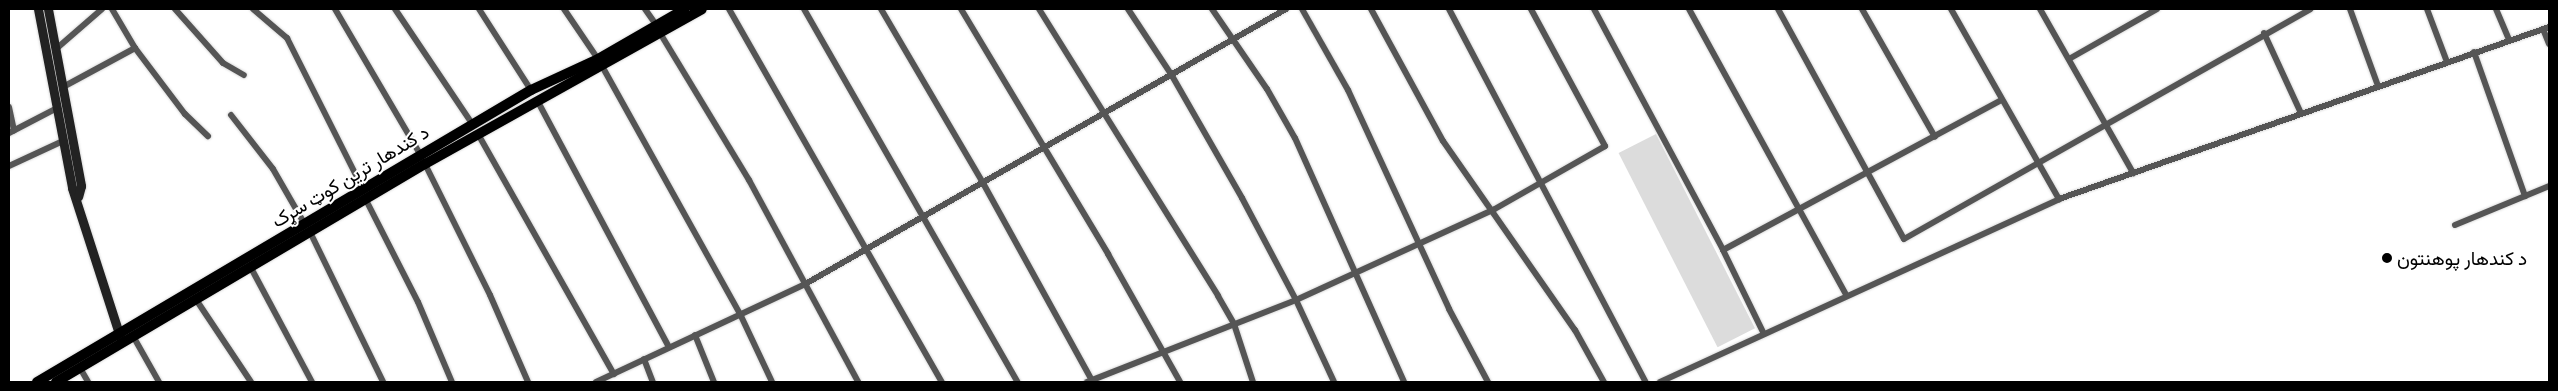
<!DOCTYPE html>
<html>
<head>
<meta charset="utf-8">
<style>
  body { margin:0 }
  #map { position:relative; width:2558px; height:391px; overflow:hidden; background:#fff; font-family:"Titillium Web",Vazirmatn,sans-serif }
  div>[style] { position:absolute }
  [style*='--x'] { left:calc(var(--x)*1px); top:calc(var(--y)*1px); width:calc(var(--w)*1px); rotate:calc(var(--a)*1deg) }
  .green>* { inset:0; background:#dcdcdc; transform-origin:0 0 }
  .roads { filter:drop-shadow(0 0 1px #dbdbdb) drop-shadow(0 0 1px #dbdbdb) }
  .street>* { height:6px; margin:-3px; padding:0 3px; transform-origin:3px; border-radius:3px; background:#555 }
  .secondary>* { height:9px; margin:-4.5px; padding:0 4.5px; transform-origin:4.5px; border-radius:4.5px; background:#222 }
  .primary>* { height:10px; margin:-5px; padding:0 5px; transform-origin:5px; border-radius:5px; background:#000 }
  .dots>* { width:14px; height:14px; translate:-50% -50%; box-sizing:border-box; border:2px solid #fff; border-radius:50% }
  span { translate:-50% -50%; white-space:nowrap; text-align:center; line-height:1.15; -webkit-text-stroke:4px #fff; paint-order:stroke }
  .street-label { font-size:19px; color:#000 }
  .poi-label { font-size:19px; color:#000 }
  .left { translate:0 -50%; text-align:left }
  .frame { position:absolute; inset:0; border:10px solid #000; pointer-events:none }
</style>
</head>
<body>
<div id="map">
  <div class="green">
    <div style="left:1656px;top:134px;width:218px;height:42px;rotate:63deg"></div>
  </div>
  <div class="roads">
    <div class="street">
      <div style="--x:112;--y:9;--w:45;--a:59.5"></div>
      <div style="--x:135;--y:48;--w:83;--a:52.9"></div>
      <div style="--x:185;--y:114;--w:32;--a:44"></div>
      <div style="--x:175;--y:9;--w:72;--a:48.4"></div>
      <div style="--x:223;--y:63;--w:24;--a:30"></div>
      <div style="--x:253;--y:9;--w:45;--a:40.5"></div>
      <div style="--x:287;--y:38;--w:169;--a:63.3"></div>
      <div style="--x:335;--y:9;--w:168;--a:59.6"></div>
      <div style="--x:395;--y:9;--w:140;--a:56.1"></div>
      <div style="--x:479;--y:9;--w:96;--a:57.3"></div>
      <div style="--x:564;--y:9;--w:60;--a:55.8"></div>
      <div style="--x:645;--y:9;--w:19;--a:55"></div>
      <div style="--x:729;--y:9;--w:430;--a:60.3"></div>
      <div style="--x:804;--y:9;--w:430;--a:60.2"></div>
      <div style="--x:881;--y:9;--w:202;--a:59.6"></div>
      <div style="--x:983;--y:183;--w:227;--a:61.1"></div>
      <div style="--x:961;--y:9;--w:286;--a:59"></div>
      <div style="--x:1108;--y:254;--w:147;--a:60.6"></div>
      <div style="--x:1039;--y:9;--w:338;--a:58"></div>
      <div style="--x:1218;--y:296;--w:32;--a:60"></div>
      <div style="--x:1234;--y:324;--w:61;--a:71.9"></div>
      <div style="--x:1128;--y:9;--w:78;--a:56.5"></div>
      <div style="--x:1171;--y:74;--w:143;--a:60.2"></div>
      <div style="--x:1242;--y:198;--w:115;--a:62.1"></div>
      <div style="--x:1296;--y:300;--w:90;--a:65.1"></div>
      <div style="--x:1212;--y:9;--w:97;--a:55.5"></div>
      <div style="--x:1267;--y:89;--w:56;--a:60.3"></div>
      <div style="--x:1295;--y:138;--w:267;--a:65.9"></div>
      <div style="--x:1302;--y:9;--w:93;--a:60.4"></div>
      <div style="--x:1348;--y:90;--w:241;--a:65.2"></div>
      <div style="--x:1449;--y:309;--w:83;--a:61.9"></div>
      <div style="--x:1371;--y:9;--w:150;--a:61.4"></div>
      <div style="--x:1443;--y:141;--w:231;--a:55.1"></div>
      <div style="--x:1575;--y:330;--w:60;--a:60.9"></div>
      <div style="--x:1449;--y:9;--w:422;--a:62.2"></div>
      <div style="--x:1594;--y:9;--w:273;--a:61.8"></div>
      <div style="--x:1723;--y:250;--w:93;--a:64"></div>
      <div style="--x:1689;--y:9;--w:326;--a:61.2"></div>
      <div style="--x:1778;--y:9;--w:262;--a:61.3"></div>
      <div style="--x:1904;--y:239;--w:467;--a:-29.5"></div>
      <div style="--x:1862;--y:9;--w:147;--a:60.3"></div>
      <div style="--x:1951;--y:9;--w:219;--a:60.4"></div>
      <div style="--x:2040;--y:9;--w:189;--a:60.4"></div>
      <div style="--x:2350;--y:9;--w:82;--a:70"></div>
      <div style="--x:2427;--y:9;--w:57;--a:69.3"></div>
      <div style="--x:2496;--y:9;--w:34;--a:67"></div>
      <div style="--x:2543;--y:29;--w:16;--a:68"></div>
      <div style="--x:660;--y:33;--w:172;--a:58.8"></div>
      <div style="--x:749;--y:180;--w:230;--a:61.6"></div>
      <div style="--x:2264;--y:33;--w:88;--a:65.2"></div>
      <div style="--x:56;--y:49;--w:61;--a:-41"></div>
      <div style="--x:2474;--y:52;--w:153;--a:70.5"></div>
      <div style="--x:2069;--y:59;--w:101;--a:-29.6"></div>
      <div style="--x:602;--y:66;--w:286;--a:60.9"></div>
      <div style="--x:741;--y:316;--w:73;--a:64.8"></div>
      <div style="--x:63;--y:87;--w:82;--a:-28.4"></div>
      <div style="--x:537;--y:100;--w:280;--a:61.9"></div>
      <div style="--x:9;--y:107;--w:24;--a:78"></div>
      <div style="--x:231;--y:115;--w:68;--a:52.1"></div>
      <div style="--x:273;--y:169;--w:62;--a:60.1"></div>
      <div style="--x:9;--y:133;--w:54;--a:-27.5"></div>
      <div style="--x:478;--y:134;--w:276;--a:60.5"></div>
      <div style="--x:425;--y:164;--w:146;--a:63.6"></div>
      <div style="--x:490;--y:295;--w:95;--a:66.4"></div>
      <div style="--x:9;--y:166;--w:60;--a:-24.8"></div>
      <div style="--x:366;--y:200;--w:114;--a:63"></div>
      <div style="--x:418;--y:302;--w:87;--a:67"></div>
      <div style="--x:2455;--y:225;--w:102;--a:-22.5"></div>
      <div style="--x:310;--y:232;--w:167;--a:64"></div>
      <div style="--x:1723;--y:250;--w:316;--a:-28.3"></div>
      <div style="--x:250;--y:266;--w:132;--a:61.9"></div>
      <div style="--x:195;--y:298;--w:101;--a:56.3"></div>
      <div style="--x:695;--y:335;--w:51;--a:68"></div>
      <div style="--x:133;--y:336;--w:53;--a:60.5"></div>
      <div style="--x:644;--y:359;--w:25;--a:69"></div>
      <div style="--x:80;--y:368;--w:16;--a:60"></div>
      <div style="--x:596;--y:382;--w:233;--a:-25.1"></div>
      <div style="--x:807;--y:283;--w:552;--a:-29.77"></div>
      <div style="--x:1087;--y:382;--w:225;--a:-21.4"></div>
      <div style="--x:1296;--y:300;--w:217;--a:-24.6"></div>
      <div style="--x:1493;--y:210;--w:129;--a:-29.7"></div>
      <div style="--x:1605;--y:146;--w:156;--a:-118.4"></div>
      <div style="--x:1660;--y:382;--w:439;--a:-24.6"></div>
      <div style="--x:2059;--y:199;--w:519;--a:-19.34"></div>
    </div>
    <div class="secondary">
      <div style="--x:38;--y:9;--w:182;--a:79.2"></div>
      <div style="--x:72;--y:188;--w:160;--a:72.1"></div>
      <div style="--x:48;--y:9;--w:180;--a:79.4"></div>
      <div style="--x:81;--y:186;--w:11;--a:105"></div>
    </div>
    <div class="primary">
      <div style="--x:37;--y:382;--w:574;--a:-30.59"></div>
      <div style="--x:531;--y:90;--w:74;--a:-24.8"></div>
      <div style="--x:598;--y:59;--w:100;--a:-29.9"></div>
      <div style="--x:56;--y:382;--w:429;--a:-30.6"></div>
      <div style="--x:425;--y:164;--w:317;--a:-29.2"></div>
    </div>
  </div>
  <div class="dots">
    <div style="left:2387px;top:258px;background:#000"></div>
  </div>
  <div class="street-label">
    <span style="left:350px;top:176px;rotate:-31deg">د کندهار ترين کوټ سړک</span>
  </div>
  <div class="poi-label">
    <span class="left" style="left:2397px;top:258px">د کندهار پوهنتون</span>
  </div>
  <div class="frame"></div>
</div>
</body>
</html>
